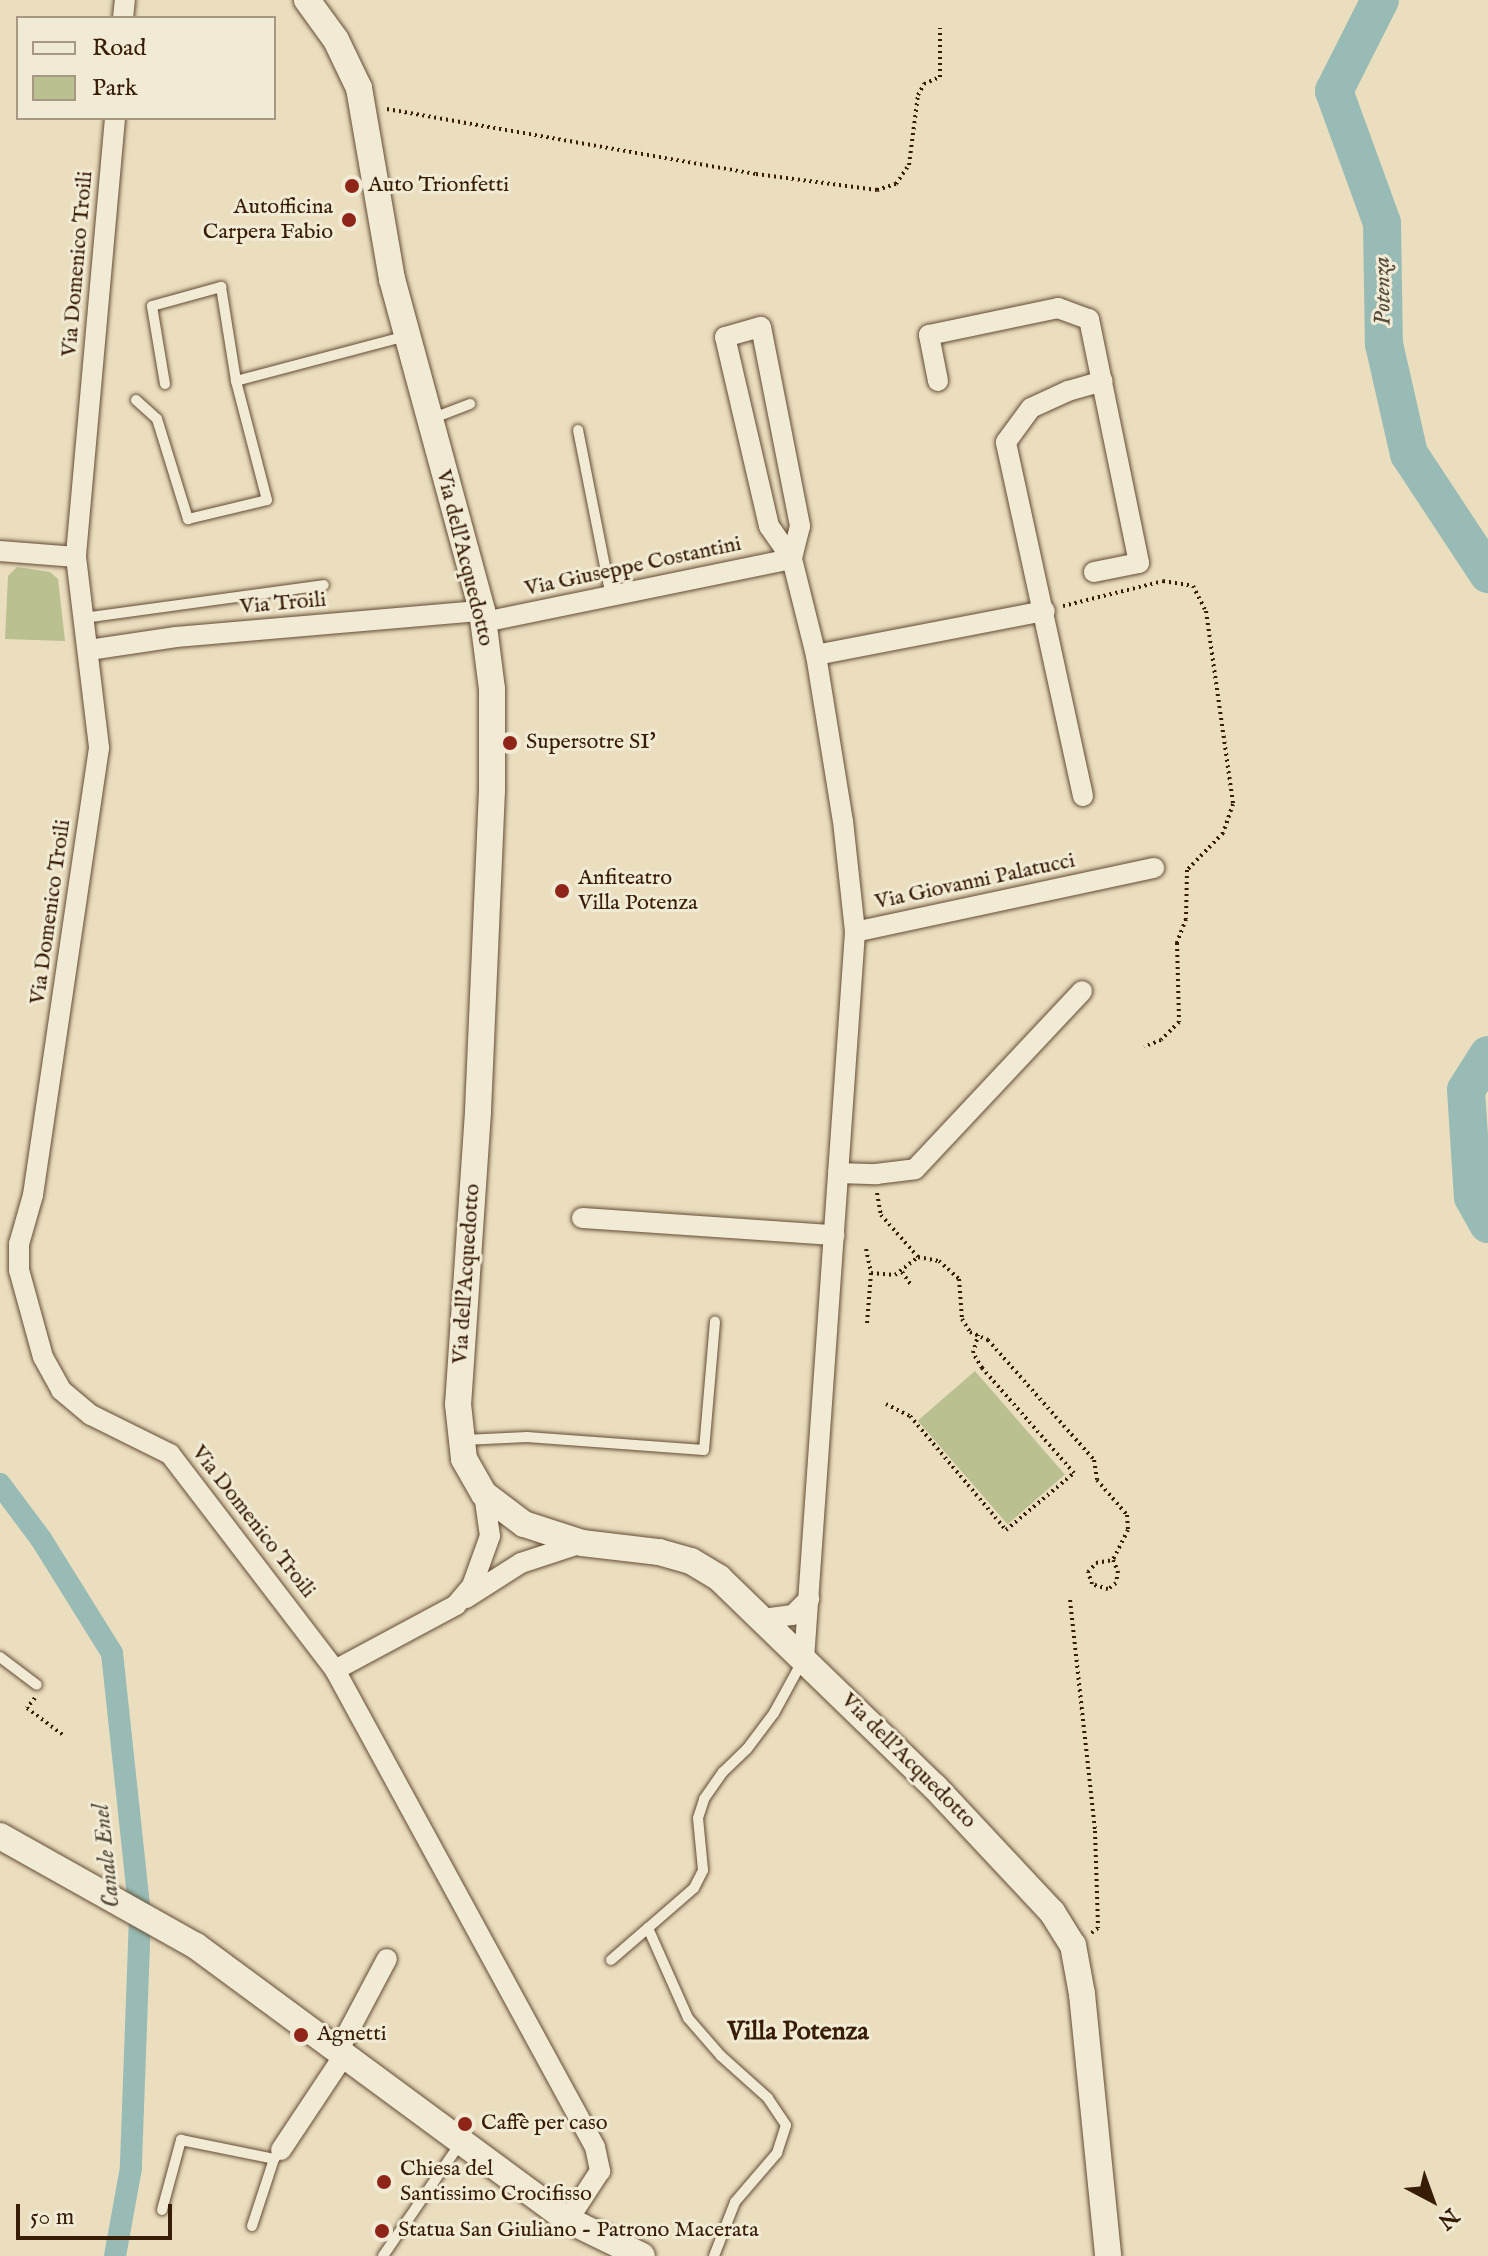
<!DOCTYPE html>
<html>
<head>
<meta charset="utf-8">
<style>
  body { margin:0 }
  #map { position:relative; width:1488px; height:2256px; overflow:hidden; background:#eadebf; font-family:"IM FELL English",serif }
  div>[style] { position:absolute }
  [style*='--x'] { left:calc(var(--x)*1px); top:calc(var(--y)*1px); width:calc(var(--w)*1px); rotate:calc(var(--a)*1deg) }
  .green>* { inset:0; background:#bac090; transform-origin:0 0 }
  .canal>* { height:22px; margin:-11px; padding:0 11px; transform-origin:11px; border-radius:11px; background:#98bcb5 }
  .river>* { height:38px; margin:-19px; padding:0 19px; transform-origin:19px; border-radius:19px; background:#98bcb5 }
  .path>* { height:4px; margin-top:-2px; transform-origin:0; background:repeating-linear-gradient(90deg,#371c06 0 2px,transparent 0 6px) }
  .roads { filter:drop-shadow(0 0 2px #644c34) drop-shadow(0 0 2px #644c34) }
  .service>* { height:10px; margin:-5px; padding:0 5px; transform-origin:5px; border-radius:5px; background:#f1ead5 }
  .minor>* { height:20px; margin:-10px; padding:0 10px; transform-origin:10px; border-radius:10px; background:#f1ead5 }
  .tertiary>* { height:26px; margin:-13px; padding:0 13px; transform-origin:13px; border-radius:13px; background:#f1ead5 }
  .dots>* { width:22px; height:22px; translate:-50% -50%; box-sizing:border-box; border:4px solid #f1ead5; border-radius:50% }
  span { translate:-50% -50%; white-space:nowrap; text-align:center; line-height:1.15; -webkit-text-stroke:6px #f1ead5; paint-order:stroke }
  .poi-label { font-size:22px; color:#371c06 }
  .left { translate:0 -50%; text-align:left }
  .right { translate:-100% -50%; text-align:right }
  .street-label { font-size:22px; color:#371c06 }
  .water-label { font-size:24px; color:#544c3b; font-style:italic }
  .quarter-label { font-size:26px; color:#371c06; font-weight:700 }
  .legend { position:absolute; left:16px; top:16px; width:260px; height:104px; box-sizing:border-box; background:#f1ead5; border:2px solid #a79882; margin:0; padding:10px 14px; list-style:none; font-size:24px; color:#371c06 }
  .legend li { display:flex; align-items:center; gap:16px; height:40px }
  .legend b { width:40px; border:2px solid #a79882 }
  .north { position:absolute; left:1392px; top:2160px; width:80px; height:80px; -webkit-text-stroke:6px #f1ead5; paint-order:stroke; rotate:139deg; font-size:22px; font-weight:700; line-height:32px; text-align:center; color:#371c06 }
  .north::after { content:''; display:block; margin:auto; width:28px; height:36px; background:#371c06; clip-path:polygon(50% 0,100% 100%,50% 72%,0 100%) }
  .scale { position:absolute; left:16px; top:2204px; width:156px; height:36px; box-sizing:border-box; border:4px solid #371c06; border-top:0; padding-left:10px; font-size:24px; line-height:28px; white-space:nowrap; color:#371c06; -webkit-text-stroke:6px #f1ead5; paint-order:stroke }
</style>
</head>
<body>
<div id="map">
  <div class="green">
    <div style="clip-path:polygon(17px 567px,50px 572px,58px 579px,65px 641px,5px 639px,8px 576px)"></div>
    <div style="left:975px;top:1371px;width:137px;height:76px;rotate:49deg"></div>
  </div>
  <div class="canal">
    <div style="--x:0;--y:1484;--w:69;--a:53.3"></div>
    <div style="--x:41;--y:1539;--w:134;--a:58.1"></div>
    <div style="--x:112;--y:1653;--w:265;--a:83.9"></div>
    <div style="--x:140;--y:1917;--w:251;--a:92.1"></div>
    <div style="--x:131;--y:2168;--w:89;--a:100.3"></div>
  </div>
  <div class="river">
    <div style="--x:1380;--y:0;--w:102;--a:116.8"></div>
    <div style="--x:1334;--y:91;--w:140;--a:70"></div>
    <div style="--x:1382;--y:223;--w:121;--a:89.1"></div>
    <div style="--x:1384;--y:344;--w:113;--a:77.2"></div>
    <div style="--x:1409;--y:454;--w:144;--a:56.6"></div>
    <div style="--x:1488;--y:1055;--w:41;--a:122.2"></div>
    <div style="--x:1466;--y:1090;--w:107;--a:86.3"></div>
    <div style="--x:1473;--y:1197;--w:31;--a:61"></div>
  </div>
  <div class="path">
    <div style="--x:387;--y:109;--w:375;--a:10"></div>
    <div style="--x:756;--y:174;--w:122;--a:7.5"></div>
    <div style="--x:877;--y:190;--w:20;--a:-18"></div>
    <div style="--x:896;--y:184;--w:23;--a:-56"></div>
    <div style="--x:909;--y:165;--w:71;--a:-82.7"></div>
    <div style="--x:918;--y:95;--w:13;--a:-61"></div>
    <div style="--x:924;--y:84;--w:17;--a:-24"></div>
    <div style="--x:940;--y:77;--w:49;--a:-90"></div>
    <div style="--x:1063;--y:606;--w:103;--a:-14"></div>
    <div style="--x:1163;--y:581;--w:30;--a:9"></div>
    <div style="--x:1193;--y:586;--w:28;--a:63"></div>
    <div style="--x:1206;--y:611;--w:195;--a:82"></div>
    <div style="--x:1233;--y:804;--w:31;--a:109"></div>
    <div style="--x:1223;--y:833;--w:52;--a:134.2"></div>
    <div style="--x:1187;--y:870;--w:49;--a:91.2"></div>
    <div style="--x:1186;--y:919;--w:26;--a:111"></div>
    <div style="--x:1177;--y:943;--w:79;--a:88.5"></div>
    <div style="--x:1179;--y:1022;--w:25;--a:135"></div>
    <div style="--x:1161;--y:1040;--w:18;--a:158"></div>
    <div style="--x:877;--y:1193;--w:22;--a:80"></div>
    <div style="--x:881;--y:1215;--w:56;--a:48.6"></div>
    <div style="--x:918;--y:1257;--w:21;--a:11"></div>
    <div style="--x:939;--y:1261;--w:27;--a:42"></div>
    <div style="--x:959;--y:1279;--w:40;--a:85.7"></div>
    <div style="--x:962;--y:1319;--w:15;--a:58"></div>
    <div style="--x:970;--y:1332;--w:20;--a:24"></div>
    <div style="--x:988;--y:1340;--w:160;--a:48.5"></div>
    <div style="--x:1094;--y:1460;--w:20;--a:81"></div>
    <div style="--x:1097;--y:1480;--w:46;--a:49.4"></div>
    <div style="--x:1127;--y:1515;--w:15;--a:86"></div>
    <div style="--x:1128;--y:1530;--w:34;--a:117"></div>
    <div style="--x:1113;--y:1560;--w:12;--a:66"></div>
    <div style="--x:1118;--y:1571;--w:12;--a:99"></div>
    <div style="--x:1116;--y:1583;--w:10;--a:143"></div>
    <div style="--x:1108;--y:1589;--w:17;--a:-163"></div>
    <div style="--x:1092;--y:1584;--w:13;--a:-108"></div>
    <div style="--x:1088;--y:1572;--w:12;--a:-48"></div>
    <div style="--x:1096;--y:1563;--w:17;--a:-10"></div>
    <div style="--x:866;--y:1249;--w:25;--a:78"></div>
    <div style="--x:902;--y:1272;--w:16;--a:55"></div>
    <div style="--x:867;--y:1323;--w:50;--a:-85.4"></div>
    <div style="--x:871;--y:1273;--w:24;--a:5"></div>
    <div style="--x:895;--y:1275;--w:29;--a:-38"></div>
    <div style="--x:886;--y:1404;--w:27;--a:27"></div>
    <div style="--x:910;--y:1416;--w:149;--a:49.9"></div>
    <div style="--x:1006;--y:1530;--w:89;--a:-40"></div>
    <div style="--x:1074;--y:1473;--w:140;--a:-131.2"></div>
    <div style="--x:982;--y:1368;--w:17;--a:-121"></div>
    <div style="--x:973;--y:1353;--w:19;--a:-74"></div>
    <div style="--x:1070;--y:1600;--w:232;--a:83.8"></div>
    <div style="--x:1095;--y:1831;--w:97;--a:88.2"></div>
    <div style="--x:1098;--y:1928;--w:9;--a:144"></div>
    <div style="--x:35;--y:1698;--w:13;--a:129"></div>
    <div style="--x:27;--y:1708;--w:45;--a:36.9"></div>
  </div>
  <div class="roads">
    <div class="service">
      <div style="--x:165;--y:384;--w:79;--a:-99.5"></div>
      <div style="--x:152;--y:306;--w:72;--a:-15.4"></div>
      <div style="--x:221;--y:287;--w:95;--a:80.9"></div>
      <div style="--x:136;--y:400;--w:28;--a:42"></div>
      <div style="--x:157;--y:419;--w:105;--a:72.8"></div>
      <div style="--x:188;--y:519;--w:81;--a:-13.5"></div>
      <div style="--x:267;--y:500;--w:123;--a:-104.6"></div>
      <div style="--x:236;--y:381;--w:176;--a:-14.8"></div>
      <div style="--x:431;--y:419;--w:42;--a:-21"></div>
      <div style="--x:578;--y:430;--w:170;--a:78.8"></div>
      <div style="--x:83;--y:618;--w:243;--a:-7.8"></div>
      <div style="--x:464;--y:1440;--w:63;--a:-2.7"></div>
      <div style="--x:527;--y:1437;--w:177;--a:4.2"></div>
      <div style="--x:704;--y:1450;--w:129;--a:-85.1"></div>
      <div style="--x:0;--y:1657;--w:46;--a:37.1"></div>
      <div style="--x:611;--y:1960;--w:49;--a:-40.9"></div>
      <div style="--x:162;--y:2210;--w:73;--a:-74.8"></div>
      <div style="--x:181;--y:2140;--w:95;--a:11.5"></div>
      <div style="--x:274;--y:2159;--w:11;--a:-52"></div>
      <div style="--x:252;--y:2226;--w:71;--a:-71.8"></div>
      <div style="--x:383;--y:2256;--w:138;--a:-55.6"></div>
      <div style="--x:714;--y:2256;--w:58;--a:-68.7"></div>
      <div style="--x:735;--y:2202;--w:65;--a:-49.4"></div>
      <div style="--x:777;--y:2153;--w:29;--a:-72"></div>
      <div style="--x:786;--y:2125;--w:32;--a:-124"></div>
      <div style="--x:768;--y:2098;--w:63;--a:-138.2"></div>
      <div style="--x:721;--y:2056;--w:50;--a:-131"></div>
      <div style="--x:688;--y:2018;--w:98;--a:-114"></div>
      <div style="--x:648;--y:1928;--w:61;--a:-41"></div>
      <div style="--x:694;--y:1888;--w:20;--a:-63"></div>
      <div style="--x:703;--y:1870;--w:52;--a:-95.5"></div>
      <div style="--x:698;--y:1818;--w:20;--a:-72"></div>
      <div style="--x:704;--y:1799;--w:33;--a:-55"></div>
      <div style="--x:723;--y:1772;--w:33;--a:-44"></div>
      <div style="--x:747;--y:1749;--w:45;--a:-53.1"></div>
      <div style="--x:774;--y:1713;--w:60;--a:-61.3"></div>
    </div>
    <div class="minor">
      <div style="--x:123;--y:18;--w:18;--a:-84"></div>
      <div style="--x:115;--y:118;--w:441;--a:95.1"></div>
      <div style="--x:76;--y:557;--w:192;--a:83.1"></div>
      <div style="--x:99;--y:748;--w:452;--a:98.4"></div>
      <div style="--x:33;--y:1195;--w:51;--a:105.9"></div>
      <div style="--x:19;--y:1244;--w:26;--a:90"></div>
      <div style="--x:19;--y:1270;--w:90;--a:74.6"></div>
      <div style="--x:43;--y:1357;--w:38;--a:61"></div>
      <div style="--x:61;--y:1390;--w:39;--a:40"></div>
      <div style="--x:91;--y:1415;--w:88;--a:26.3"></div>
      <div style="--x:170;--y:1454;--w:272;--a:52.6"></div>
      <div style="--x:335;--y:1670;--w:543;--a:61.41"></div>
      <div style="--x:595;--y:2147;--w:25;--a:78"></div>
      <div style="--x:600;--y:2171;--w:59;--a:123.1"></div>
      <div style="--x:761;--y:327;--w:203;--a:78.9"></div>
      <div style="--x:800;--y:526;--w:34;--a:104"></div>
      <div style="--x:792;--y:559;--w:40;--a:-124.9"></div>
      <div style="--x:769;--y:526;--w:194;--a:-103.1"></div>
      <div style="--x:725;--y:337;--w:37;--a:-16"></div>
      <div style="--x:938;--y:381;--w:47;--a:-101.1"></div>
      <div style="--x:929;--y:335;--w:132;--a:-11.8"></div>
      <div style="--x:1058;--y:308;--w:33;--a:20"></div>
      <div style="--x:1089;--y:319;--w:249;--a:78.4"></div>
      <div style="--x:1139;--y:563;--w:46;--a:168.7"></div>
      <div style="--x:0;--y:551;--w:76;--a:4.5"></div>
      <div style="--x:484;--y:622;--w:314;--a:-11.6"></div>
      <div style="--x:792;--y:559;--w:99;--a:76"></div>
      <div style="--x:816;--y:655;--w:168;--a:80.8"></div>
      <div style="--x:843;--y:821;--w:112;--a:83.8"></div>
      <div style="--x:855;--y:932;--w:729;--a:94.01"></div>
      <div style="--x:89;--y:650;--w:88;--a:-8.5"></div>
      <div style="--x:176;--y:637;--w:307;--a:-4.9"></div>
      <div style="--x:816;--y:655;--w:233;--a:-10.9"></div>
      <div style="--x:1083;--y:796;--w:362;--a:-102.3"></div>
      <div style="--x:1006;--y:442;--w:42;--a:-53.7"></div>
      <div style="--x:1031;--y:408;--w:41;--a:-24.7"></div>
      <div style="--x:1068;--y:391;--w:36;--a:-16"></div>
      <div style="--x:855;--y:932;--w:306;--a:-12.1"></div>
      <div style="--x:838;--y:1173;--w:38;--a:2"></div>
      <div style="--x:876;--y:1174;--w:39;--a:-7"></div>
      <div style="--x:915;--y:1169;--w:244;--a:-46.8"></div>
      <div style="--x:582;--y:1218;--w:253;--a:3.9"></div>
      <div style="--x:466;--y:1598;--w:65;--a:-32.5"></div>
      <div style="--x:521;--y:1563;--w:64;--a:-18.2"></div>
      <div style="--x:763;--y:1619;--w:30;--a:-8"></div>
      <div style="--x:793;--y:1615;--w:23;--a:-45"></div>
      <div style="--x:335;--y:1670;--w:137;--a:-28.2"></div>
      <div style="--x:456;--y:1605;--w:25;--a:-50"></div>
      <div style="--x:472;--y:1586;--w:53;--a:-70.2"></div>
      <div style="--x:490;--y:1536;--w:42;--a:-98.1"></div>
      <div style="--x:338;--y:2051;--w:104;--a:-62"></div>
      <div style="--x:281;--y:2150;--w:114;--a:-56.4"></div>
    </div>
    <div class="tertiary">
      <div style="--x:307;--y:0;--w:49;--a:54.1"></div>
      <div style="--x:336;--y:40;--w:53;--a:64.4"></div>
      <div style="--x:359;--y:88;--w:194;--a:80.2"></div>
      <div style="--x:392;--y:279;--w:344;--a:74.8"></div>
      <div style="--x:482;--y:611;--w:79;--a:82.7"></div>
      <div style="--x:492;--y:689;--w:101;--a:90"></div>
      <div style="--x:492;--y:790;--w:322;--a:92.5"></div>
      <div style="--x:478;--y:1112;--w:293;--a:93.9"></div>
      <div style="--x:458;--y:1404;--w:55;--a:83.8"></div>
      <div style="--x:464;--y:1459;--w:40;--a:60.3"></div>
      <div style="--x:484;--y:1494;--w:50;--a:36.9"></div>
      <div style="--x:524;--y:1524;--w:61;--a:18.1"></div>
      <div style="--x:582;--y:1543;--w:78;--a:6.7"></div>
      <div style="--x:659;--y:1552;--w:33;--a:16"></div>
      <div style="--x:691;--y:1561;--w:33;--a:31"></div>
      <div style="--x:719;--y:1578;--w:299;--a:44.1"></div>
      <div style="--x:934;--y:1786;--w:173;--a:46.9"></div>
      <div style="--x:1052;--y:1912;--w:39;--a:58"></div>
      <div style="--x:1073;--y:1945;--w:50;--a:79.6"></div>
      <div style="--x:1082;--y:1994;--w:263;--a:84.3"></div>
      <div style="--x:0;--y:1836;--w:225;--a:29.3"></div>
      <div style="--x:196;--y:1946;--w:462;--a:36.4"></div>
      <div style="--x:568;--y:2220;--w:82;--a:25.9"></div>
    </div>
  </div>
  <div class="dots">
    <div style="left:352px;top:186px;background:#8f2418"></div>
    <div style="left:349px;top:220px;background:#8f2418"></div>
    <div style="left:510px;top:743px;background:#8f2418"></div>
    <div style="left:562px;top:891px;background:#8f2418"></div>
    <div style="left:301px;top:2035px;background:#8f2418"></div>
    <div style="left:465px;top:2124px;background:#8f2418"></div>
    <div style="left:384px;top:2182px;background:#8f2418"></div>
    <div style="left:382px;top:2231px;background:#8f2418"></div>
  </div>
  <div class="poi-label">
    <span class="left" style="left:368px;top:186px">Auto Trionfetti</span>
    <span class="right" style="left:333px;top:220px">Autofficina<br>Carpera Fabio</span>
    <span class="left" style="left:526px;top:743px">Supersotre SI'</span>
    <span class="left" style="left:578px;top:891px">Anfiteatro<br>Villa Potenza</span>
    <span class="left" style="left:317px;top:2035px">Agnetti</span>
    <span class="left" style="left:481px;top:2124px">Caffè per caso</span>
    <span class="left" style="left:400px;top:2182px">Chiesa del<br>Santissimo Crocifisso</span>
    <span class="left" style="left:398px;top:2231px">Statua San Giuliano - Patrono Macerata</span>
  </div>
  <div class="street-label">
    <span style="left:78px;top:264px;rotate:-85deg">Via Domenico Troili</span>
    <span style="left:464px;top:558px;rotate:76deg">Via dell'Acquedotto</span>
    <span style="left:633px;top:567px;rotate:-12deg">Via Giuseppe Costantini</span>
    <span style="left:283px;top:604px;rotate:-5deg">Via Troili</span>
    <span style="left:975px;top:882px;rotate:-12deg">Via Giovanni Palatucci</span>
    <span style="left:51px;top:912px;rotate:-82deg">Via Domenico Troili</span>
    <span style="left:467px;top:1274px;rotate:-86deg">Via dell'Acquedotto</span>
    <span style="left:253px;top:1522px;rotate:52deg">Via Domenico Troili</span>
    <span style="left:908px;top:1761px;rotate:45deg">Via dell'Acquedotto</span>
  </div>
  <div class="water-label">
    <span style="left:1383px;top:291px;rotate:-91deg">Potenza</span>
    <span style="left:107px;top:1856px;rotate:-96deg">Canale Enel</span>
  </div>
  <div class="quarter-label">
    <span style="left:798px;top:2032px">Villa Potenza</span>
  </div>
  <ul class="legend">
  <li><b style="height:10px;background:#f1ead5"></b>Road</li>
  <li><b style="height:22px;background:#bac090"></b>Park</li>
  </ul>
  <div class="north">N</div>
  <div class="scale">50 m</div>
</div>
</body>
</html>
